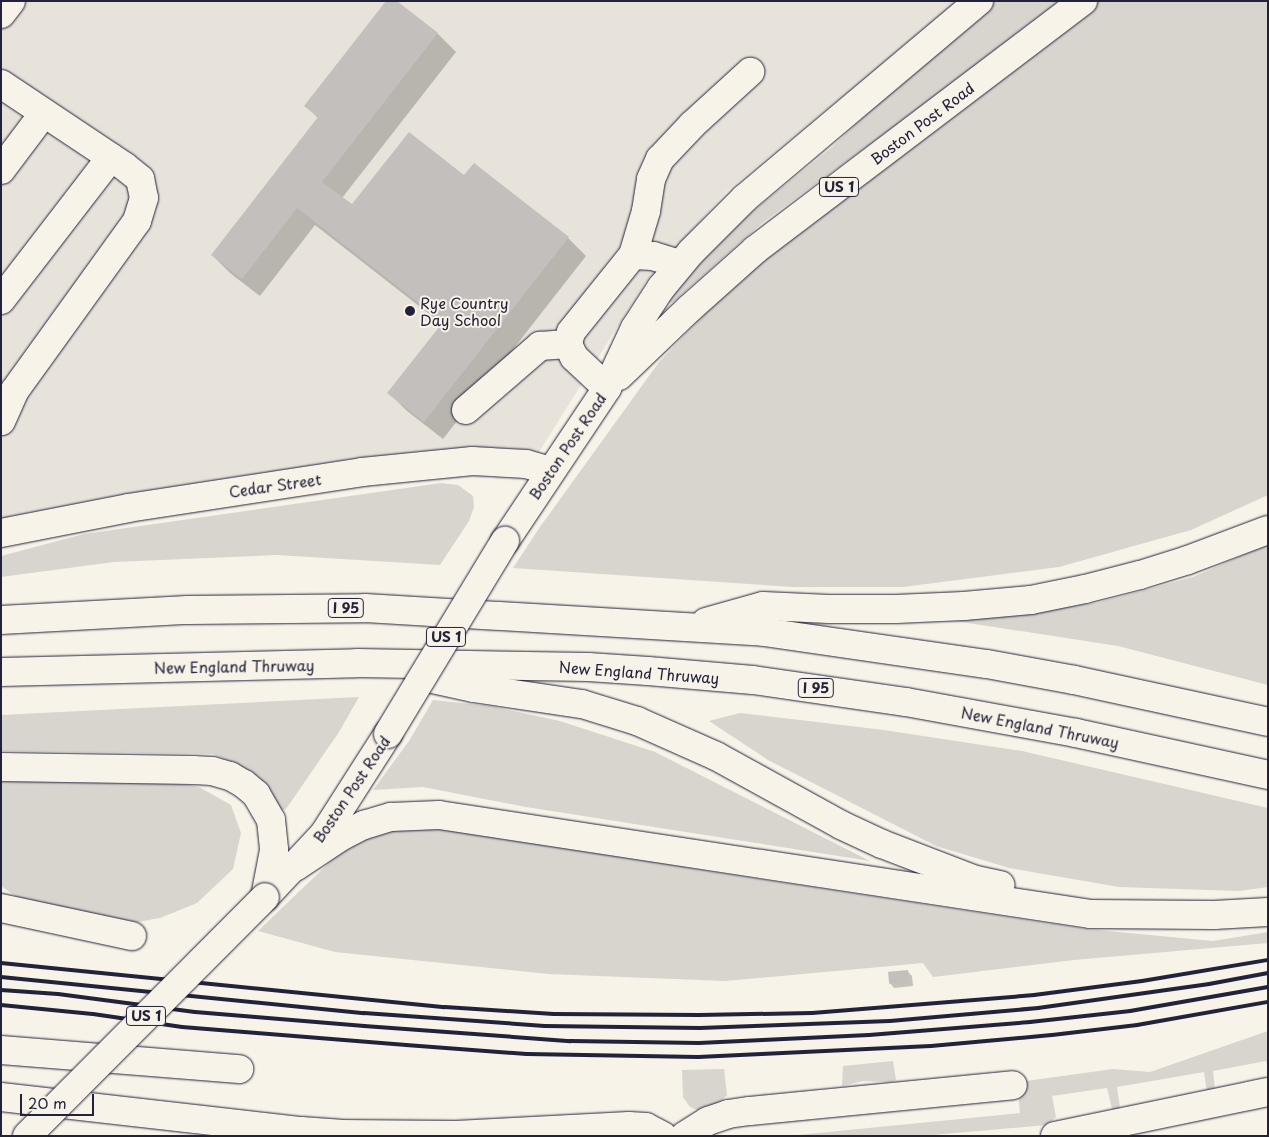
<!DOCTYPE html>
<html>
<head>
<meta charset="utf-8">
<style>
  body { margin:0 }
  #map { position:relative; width:1269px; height:1137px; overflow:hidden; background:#f7f3e8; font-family:"Playpen Sans",sans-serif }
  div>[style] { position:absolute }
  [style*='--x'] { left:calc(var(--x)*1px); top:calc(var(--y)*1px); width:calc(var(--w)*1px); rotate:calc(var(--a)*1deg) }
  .built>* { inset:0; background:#e7e3db }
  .green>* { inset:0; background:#d8d5cf }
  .shadow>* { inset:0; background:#0003 }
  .building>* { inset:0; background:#c2bfbd; transform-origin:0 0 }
  .roads { filter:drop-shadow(0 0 1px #22223b) drop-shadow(0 0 1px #22223b) }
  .minor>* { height:28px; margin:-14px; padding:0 14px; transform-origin:14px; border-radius:14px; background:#f7f3e8 }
  .major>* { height:28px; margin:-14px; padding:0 14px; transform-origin:14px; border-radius:14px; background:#f7f3e8 }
  .highway>* { height:28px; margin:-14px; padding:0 14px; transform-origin:14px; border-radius:14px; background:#f7f3e8 }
  .rail>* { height:4px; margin:-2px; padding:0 2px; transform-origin:2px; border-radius:2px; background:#22223b }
  .bridges { filter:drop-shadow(0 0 1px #22223b) drop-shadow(0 0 1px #22223b) }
  .major-bridge>* { height:28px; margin:-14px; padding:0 14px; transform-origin:14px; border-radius:14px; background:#f7f3e8 }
  .dots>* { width:14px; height:14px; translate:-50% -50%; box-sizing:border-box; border:2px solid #f7f3e8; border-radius:50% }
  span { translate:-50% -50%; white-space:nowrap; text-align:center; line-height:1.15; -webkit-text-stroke:4px #f7f3e8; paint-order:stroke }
  .shield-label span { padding:1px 4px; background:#f7f3e8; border:1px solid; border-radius:4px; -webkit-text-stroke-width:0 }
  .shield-label { font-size:14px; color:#22223b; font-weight:700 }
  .street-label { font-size:15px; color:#22223b }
  .poi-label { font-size:15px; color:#22223b }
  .left { translate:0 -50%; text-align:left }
  .frame { position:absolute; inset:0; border:2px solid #22223b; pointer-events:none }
  .scale { position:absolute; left:20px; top:1094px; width:74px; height:22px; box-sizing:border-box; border:2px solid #22223b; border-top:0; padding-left:6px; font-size:15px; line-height:18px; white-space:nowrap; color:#22223b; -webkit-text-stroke:4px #f7f3e8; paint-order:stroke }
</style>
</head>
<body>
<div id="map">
  <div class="built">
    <div style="clip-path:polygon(1px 1px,959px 1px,727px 191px,645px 283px,539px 452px,390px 458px,1px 525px)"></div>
  </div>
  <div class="green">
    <div style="clip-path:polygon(996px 1px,1059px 1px,932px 99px,762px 223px,673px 302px,668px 303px,697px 263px,748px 215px,831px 148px,901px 81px)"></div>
    <div style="clip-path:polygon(1097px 1px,1268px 1px,1268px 495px,1191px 530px,1059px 567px,903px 587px,793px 587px,513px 568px,540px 527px,659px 362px,732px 285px,818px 216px)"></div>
    <div style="clip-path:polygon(441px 483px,458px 485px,473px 496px,474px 507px,469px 521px,440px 565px,277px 555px,114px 562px,1px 577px,1px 556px,84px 534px)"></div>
    <div style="clip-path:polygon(1268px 544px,1268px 685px,1118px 646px,955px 621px,1096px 603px,1193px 577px)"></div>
    <div style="clip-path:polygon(359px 697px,339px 732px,286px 809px,278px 812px,266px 791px,241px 766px,212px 754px,1px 751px,1px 715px)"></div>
    <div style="clip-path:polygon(433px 700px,490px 706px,560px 721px,655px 752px,870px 861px,526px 807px,423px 787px,373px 790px,409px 741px)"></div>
    <div style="clip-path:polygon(740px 713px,884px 730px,1022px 751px,1268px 808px,1268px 887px,1239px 891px,1119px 887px,1009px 868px,936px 846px,768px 760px,709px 721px)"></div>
    <div style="clip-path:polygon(1px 778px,171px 779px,201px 788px,231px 805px,241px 833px,233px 869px,197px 903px,160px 918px,132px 923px,18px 898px,1px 886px)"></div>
    <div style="clip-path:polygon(415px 825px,490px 834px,708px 871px,1087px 929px,1213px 941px,1268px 932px,1268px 943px,1074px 960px,933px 977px,923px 963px,725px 981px,548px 974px,335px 952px,258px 931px,357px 836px)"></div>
    <div style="clip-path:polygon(1268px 1031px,1268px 1066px,1266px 1061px,1213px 1071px,1215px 1090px,1207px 1092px,1204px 1072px,1117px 1087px,1120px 1108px,1118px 1110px,1112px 1109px,1107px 1088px,1052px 1096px,1056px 1117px,1047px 1125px,921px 1136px,788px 1136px,1020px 1113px,1018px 1091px,1020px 1084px,1026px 1081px,1113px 1069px,1150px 1072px)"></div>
    <div style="clip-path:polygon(893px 1061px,896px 1080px,892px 1082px,863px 1081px,842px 1086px,843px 1066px)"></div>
    <div style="clip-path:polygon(724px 1069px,727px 1095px,721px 1101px,710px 1108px,700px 1111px,690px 1107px,683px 1097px,682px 1070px)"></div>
  </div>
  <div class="shadow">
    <div style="clip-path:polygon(395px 1px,438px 34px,456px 52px,342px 198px,352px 206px,464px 177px,568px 238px,586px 256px,443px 439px,407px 411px,389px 393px,442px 324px,315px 225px,260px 296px,230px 273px,212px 255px,319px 119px,306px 106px)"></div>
    <div style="clip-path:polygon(908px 972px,912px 976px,913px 986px,894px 988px,890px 983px)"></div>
  </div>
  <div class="building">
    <div style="clip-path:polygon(386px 1px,397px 1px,438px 33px,322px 182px,352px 204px,409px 132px,464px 175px,474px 163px,569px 237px,424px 422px,387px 393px,443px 322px,297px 208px,242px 279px,211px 255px,318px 117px,304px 106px)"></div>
    <div style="left:908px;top:970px;width:12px;height:20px;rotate:85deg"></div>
  </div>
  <div class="roads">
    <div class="minor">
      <div style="--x:1;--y:14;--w:16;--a:-52"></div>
      <div style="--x:1;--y:84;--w:148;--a:33.7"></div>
      <div style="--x:124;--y:166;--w:21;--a:39"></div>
      <div style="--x:140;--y:179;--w:19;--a:78"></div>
      <div style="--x:144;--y:198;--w:24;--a:107"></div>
      <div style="--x:137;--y:221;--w:208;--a:125.8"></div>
      <div style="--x:15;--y:390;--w:34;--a:114"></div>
      <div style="--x:1;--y:170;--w:71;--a:-53"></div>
      <div style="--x:633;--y:255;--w:20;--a:3"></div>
      <div style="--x:653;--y:256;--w:28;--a:17"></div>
      <div style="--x:1;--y:300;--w:180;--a:-52.4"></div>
      <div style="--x:607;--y:388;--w:45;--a:-136.8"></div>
      <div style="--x:574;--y:357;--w:14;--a:-115"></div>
      <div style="--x:568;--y:344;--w:12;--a:-76"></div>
      <div style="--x:571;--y:332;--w:99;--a:-51.2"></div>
      <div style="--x:633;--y:255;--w:46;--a:-73.5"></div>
      <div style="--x:646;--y:211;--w:32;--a:-81"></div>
      <div style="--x:651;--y:179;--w:22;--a:-66"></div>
      <div style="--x:660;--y:159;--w:47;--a:-46.7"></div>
      <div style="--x:692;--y:125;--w:79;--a:-42.4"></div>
      <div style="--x:466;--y:410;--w:98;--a:-40.9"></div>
      <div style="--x:540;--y:346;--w:28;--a:-4"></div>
      <div style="--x:1;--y:533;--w:129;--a:-11.1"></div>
      <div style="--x:128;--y:508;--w:237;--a:-8.7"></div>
      <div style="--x:362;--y:472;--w:111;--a:-5.7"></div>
      <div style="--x:472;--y:461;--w:54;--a:3.2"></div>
      <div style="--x:526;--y:464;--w:26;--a:16"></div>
      <div style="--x:1;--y:908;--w:134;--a:12.1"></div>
      <div style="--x:1;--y:1050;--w:239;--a:4.6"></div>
      <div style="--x:1;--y:1097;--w:302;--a:6.5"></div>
      <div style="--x:301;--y:1131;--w:39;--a:4"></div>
      <div style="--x:340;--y:1134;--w:116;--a:0.5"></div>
      <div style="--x:456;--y:1135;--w:173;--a:-3"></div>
      <div style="--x:629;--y:1126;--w:17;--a:3"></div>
      <div style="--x:646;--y:1127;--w:19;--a:28"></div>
      <div style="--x:684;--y:1136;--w:28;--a:-32"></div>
      <div style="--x:708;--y:1121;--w:21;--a:-19"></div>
      <div style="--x:728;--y:1114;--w:22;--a:-8"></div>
      <div style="--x:750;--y:1111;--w:264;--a:-5.6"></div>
      <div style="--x:1055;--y:1136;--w:217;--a:-11.7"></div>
    </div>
    <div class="major">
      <div style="--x:619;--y:376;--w:98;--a:-43.8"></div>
      <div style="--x:690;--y:308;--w:87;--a:-41.7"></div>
      <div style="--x:755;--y:250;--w:412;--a:-37.2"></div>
      <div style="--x:505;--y:541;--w:184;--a:-56.3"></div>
      <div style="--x:607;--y:388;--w:66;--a:-65"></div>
      <div style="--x:635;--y:328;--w:48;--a:-57"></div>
      <div style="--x:661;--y:288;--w:47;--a:-50.2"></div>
      <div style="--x:691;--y:252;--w:76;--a:-45"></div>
      <div style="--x:745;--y:198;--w:306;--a:-40.1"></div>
      <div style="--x:265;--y:897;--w:86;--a:-46.9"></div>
      <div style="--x:324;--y:834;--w:119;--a:-57.4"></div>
    </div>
    <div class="highway">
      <div style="--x:1;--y:620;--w:187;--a:-3.1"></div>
      <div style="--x:188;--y:610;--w:177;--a:-0.6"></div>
      <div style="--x:365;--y:608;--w:400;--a:3.4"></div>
      <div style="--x:764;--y:632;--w:225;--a:8.2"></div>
      <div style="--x:987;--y:664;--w:88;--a:10.4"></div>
      <div style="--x:1074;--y:680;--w:198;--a:12.2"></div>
      <div style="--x:706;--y:622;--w:59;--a:-15.7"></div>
      <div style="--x:763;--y:606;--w:66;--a:2.6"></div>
      <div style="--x:829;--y:609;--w:67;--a:0"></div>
      <div style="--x:896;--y:609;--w:68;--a:-2.5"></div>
      <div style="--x:964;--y:606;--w:67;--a:-5.1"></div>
      <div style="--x:1031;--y:600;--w:55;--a:-11.5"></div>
      <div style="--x:1085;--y:589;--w:57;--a:-14.3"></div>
      <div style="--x:1140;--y:575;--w:50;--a:-17.4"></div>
      <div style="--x:1188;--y:560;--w:85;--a:-20.6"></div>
      <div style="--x:1;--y:672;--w:356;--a:-1.4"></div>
      <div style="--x:357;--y:663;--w:231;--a:1"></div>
      <div style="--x:588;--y:667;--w:60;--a:3.8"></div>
      <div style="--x:648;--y:671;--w:105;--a:4.9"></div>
      <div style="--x:753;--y:680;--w:155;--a:8.2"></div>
      <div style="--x:906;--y:702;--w:173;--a:10.3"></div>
      <div style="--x:1076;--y:733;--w:197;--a:12.3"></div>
      <div style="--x:419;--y:676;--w:55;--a:12.5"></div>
      <div style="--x:473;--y:688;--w:110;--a:8.4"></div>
      <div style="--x:582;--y:704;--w:58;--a:17.2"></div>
      <div style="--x:637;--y:721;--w:86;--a:23.9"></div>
      <div style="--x:716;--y:756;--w:143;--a:28.9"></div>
      <div style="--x:841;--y:825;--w:45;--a:24.9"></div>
      <div style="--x:882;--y:844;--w:101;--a:21"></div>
      <div style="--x:976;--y:880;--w:25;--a:12"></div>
      <div style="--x:1;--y:767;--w:192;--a:0.9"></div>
      <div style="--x:193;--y:770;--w:19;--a:3"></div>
      <div style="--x:212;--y:771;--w:19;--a:16"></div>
      <div style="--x:230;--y:776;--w:16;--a:30"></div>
      <div style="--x:244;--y:784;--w:16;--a:40"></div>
      <div style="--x:256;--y:794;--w:30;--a:60"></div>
      <div style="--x:271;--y:820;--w:30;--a:84"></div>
      <div style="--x:274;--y:850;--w:48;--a:100.8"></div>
      <div style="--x:295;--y:867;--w:56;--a:-33.4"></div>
      <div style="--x:342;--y:836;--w:25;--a:-27"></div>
      <div style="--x:364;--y:825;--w:28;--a:-17"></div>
      <div style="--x:391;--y:817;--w:48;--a:-2.4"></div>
      <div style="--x:439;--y:815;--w:658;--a:8.65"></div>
      <div style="--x:1090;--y:914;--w:124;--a:0.5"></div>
      <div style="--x:1214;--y:915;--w:54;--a:-3.2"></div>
    </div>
  </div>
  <div class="rail">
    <div style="--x:1;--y:963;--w:446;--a:5.7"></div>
    <div style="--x:445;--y:1007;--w:109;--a:3.7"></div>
    <div style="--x:554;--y:1014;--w:145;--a:0.4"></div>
    <div style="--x:699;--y:1015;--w:113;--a:-1"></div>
    <div style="--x:812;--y:1013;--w:223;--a:-4.6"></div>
    <div style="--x:1034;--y:995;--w:109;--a:-7.4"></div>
    <div style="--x:1142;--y:981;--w:128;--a:-9.5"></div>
    <div style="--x:1;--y:977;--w:365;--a:5.7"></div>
    <div style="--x:364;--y:1013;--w:181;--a:4.1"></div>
    <div style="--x:545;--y:1026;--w:155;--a:0.7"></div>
    <div style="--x:700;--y:1028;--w:190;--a:-2.1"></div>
    <div style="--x:890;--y:1021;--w:149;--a:-5"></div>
    <div style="--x:1038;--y:1008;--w:173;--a:-8"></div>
    <div style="--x:1209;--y:984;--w:60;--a:-10.6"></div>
    <div style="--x:1;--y:990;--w:57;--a:4"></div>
    <div style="--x:58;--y:994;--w:138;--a:7.5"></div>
    <div style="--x:195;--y:1012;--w:170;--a:4.7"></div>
    <div style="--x:364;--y:1026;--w:207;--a:4.2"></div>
    <div style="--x:570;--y:1041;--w:129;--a:0.9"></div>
    <div style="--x:699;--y:1043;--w:170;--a:-2.7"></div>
    <div style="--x:869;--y:1035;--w:162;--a:-4.6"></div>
    <div style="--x:1030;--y:1022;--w:101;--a:-6.3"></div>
    <div style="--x:1130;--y:1011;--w:140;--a:-9.9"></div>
    <div style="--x:1;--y:1005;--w:92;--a:5.6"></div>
    <div style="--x:93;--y:1014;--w:90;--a:8.3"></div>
    <div style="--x:182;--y:1027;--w:225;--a:4.6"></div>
    <div style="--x:406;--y:1045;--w:121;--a:4.3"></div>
    <div style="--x:527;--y:1054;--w:171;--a:1"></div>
    <div style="--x:698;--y:1057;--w:233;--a:-2.7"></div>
    <div style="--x:931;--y:1046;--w:121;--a:-5.2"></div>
    <div style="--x:1052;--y:1035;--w:86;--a:-6.7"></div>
    <div style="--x:1137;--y:1025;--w:133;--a:-10"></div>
  </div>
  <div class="bridges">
    <div class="major-bridge">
      <div style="--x:388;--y:734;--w:226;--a:-58.8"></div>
      <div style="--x:27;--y:1136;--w:337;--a:-45.1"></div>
    </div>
  </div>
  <div class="dots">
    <div style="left:410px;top:311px;background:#22223b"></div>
  </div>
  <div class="shield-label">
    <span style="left:839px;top:187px">US 1</span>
    <span style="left:346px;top:608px">I 95</span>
    <span style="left:446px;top:637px">US 1</span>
    <span style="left:816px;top:688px">I 95</span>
    <span style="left:146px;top:1016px">US 1</span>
  </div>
  <div class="street-label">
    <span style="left:922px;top:123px;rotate:-37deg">Boston Post Road</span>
    <span style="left:567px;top:446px;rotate:-56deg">Boston Post Road</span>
    <span style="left:275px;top:485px;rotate:-8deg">Cedar Street</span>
    <span style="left:234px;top:666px;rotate:-1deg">New England Thruway</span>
    <span style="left:639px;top:672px;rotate:4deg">New England Thruway</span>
    <span style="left:1040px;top:727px;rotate:11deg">New England Thruway</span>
    <span style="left:351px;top:789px;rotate:-56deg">Boston Post Road</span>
  </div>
  <div class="poi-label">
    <span class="left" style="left:420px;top:311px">Rye Country<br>Day School</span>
  </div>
  <div class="frame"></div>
  <div class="scale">20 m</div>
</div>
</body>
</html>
